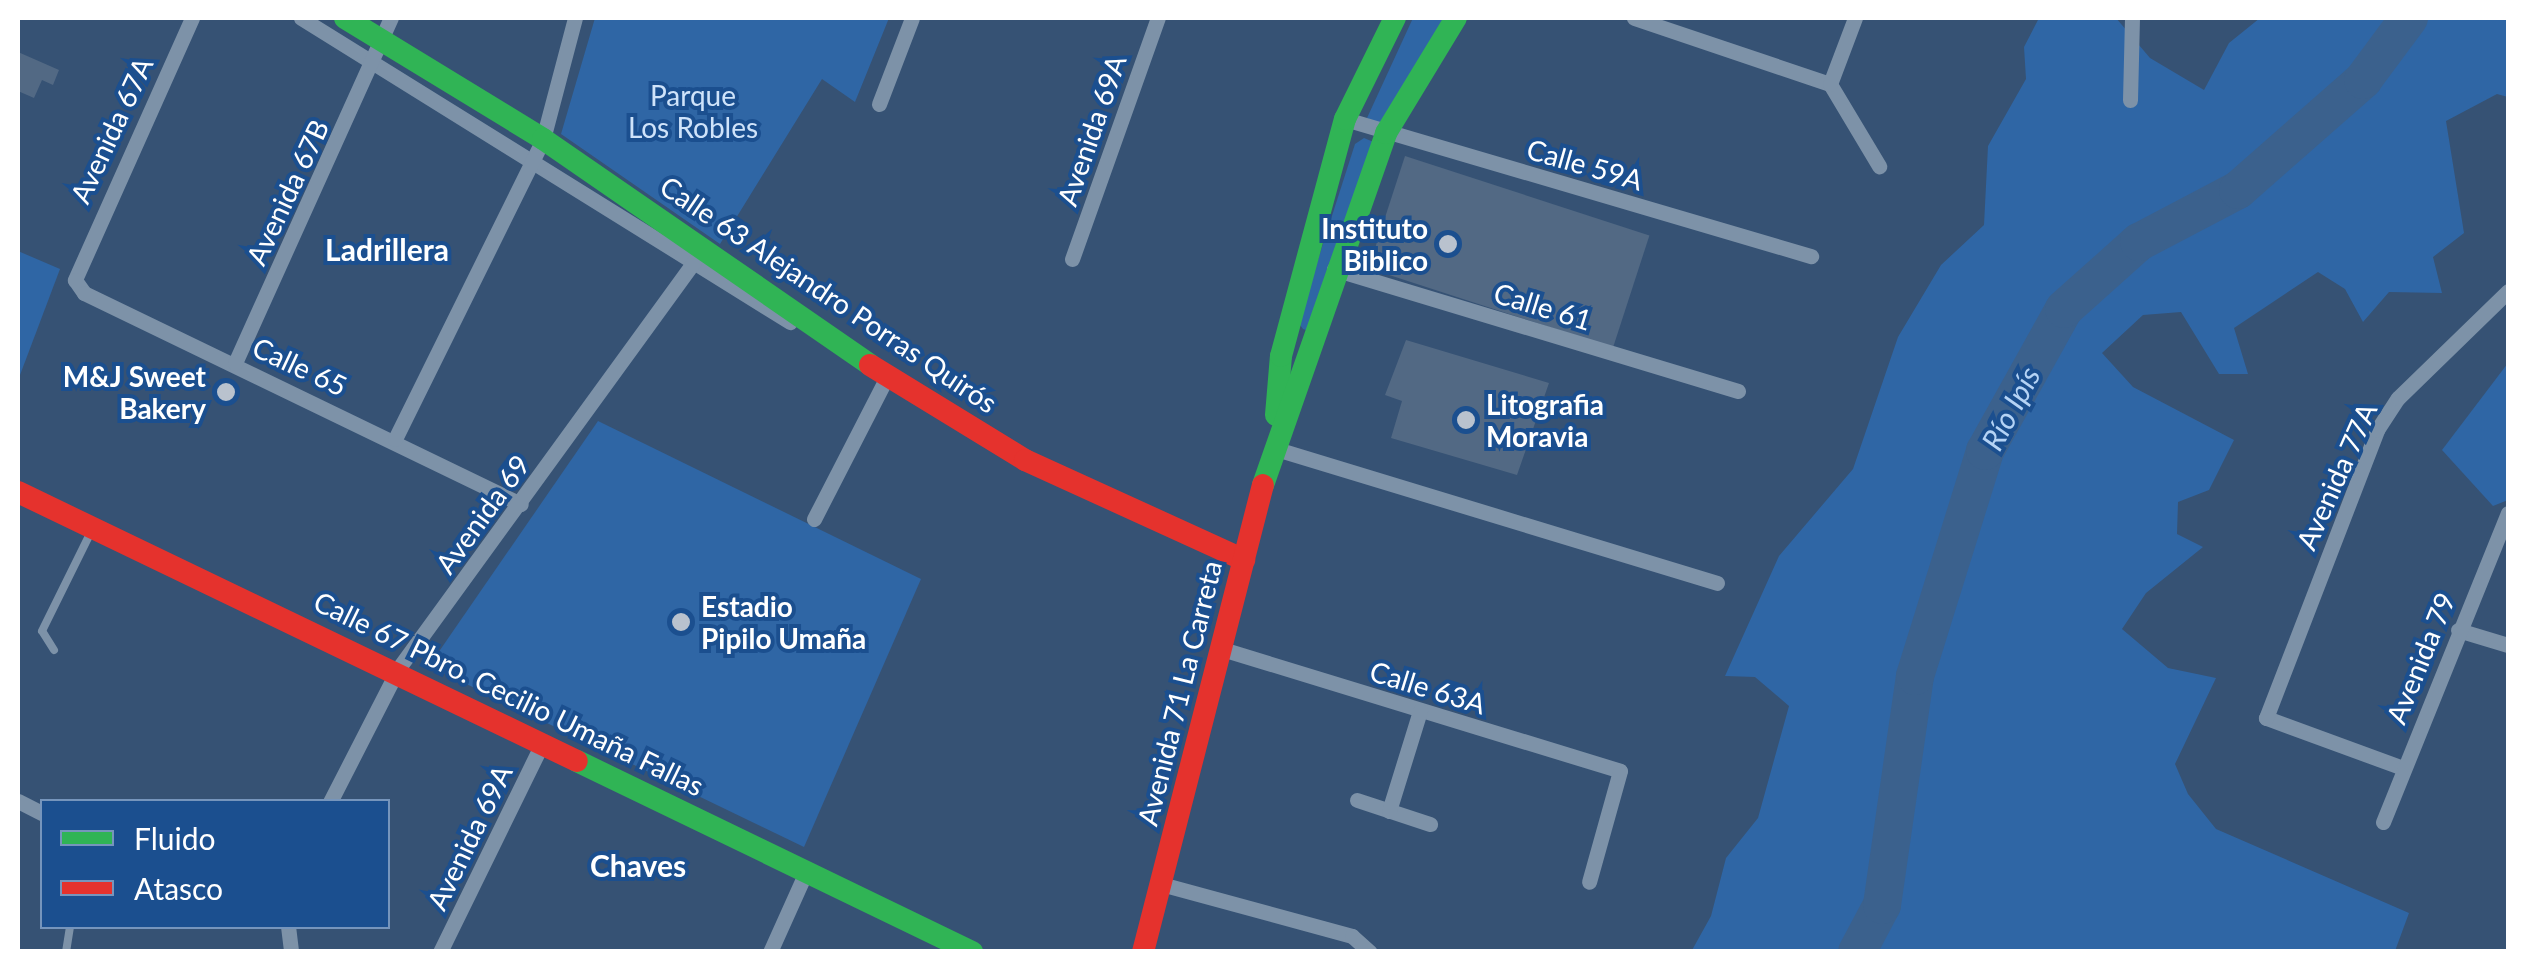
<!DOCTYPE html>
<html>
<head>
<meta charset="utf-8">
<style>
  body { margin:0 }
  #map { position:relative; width:2526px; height:969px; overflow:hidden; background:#365274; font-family:Lato,sans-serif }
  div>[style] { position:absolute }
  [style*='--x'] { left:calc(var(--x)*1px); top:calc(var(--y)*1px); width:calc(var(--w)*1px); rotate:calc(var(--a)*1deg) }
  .green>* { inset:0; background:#2f66a5 }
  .river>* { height:38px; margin:-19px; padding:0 19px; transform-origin:19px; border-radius:19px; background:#3b618d }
  .building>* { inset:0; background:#526984; transform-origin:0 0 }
  .lane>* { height:8px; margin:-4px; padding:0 4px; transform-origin:4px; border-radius:4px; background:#7d92a8 }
  .street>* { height:15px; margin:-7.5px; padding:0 7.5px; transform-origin:7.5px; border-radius:7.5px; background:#7d92a8 }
  .fast>* { height:22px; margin:-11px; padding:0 11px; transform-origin:11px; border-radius:11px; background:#30b455 }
  .jam>* { height:22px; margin:-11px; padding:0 11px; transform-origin:11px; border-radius:11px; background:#e5322d }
  .dots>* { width:28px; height:28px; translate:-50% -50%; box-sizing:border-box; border:5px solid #1b4f8f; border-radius:50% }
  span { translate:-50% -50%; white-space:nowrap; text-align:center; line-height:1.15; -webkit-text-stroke:8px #1b4f8f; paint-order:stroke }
  .park-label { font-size:28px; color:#cfe3fa }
  .street-label { font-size:28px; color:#fff }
  .poi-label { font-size:28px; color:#fff; font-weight:700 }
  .right { translate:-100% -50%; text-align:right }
  .left { translate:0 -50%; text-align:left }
  .neighbourhood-label { font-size:30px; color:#fff; font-weight:700 }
  .water-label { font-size:30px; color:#b5d3f5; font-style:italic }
  .frame { position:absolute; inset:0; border:20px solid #fff; pointer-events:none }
  .legend { position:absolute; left:40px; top:799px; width:350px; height:130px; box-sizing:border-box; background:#1b4f8f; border:2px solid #7695bc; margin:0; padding:12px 18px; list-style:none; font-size:30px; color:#fff }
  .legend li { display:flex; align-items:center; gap:20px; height:50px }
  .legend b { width:50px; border:2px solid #7695bc }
</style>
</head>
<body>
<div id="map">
  <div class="green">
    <div style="clip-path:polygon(595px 18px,889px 18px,855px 102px,822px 79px,720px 244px,561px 134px)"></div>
    <div style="clip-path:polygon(1413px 18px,1446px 18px,1383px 128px,1367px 118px)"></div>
    <div style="clip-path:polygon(2039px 18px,2116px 18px,2150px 58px,2204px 90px,2229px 43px,2260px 18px,2508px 18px,2508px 97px,2497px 94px,2446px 121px,2464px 233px,2433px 257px,2442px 293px,2389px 292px,2363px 322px,2345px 289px,2318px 272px,2234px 328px,2248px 374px,2219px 374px,2181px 312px,2143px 315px,2102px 353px,2133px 387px,2234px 440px,2209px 490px,2178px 502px,2177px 534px,2203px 547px,2146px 593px,2122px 629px,2168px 668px,2216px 678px,2175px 764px,2188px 794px,2216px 829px,2409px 913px,2395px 951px,1691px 952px,1711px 916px,1726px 858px,1758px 818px,1789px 706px,1755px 677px,1725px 676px,1779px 556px,1853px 469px,1898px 337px,1941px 265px,1984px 225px,1988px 146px,2026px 79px,2024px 47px)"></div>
    <div style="clip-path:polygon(1364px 138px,1376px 143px,1309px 331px,1303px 329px,1298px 322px,1355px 144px)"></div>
    <div style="clip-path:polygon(18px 251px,60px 269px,20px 375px,18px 374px)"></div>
    <div style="clip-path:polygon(2508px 363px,2508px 500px,2493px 506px,2442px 450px)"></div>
    <div style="clip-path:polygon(598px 421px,921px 579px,804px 847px,429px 666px)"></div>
  </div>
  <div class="river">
    <div style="--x:1857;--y:952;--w:53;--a:-62"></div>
    <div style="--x:1882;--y:905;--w:231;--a:-81.8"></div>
    <div style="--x:1915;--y:676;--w:236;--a:-72.7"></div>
    <div style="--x:1985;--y:451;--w:162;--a:-60.9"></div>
    <div style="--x:2064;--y:309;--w:101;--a:-41.8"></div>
    <div style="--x:2139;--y:242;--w:112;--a:-27.7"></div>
    <div style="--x:2238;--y:190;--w:167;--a:-41.3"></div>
    <div style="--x:2363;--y:80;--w:77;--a:-53.4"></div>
  </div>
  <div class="building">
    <div style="clip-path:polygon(18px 52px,59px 70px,53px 85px,42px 80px,34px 98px,18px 91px)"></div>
    <div style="left:1405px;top:156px;width:257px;height:118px;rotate:18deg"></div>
    <div style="clip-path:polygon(1406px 340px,1549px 383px,1517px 475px,1391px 438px,1402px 401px,1385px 395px)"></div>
  </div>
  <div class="lane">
    <div style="--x:54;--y:650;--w:22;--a:-122"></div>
    <div style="--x:42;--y:631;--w:110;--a:-63.7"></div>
    <div style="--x:66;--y:952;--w:26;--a:-81"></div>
  </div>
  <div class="street">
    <div style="--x:192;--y:18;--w:287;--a:114.1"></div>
    <div style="--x:75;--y:280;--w:16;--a:55"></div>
    <div style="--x:84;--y:293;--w:485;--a:25.8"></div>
    <div style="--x:301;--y:18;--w:576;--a:31.87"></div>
    <div style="--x:1634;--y:18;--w:207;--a:18.6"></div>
    <div style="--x:1830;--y:84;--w:96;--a:59.1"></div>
    <div style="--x:1830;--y:84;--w:71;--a:-69.3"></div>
    <div style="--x:2130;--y:100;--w:82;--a:-88.6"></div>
    <div style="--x:879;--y:104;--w:92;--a:-69"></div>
    <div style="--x:1345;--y:119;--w:486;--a:16.4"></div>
    <div style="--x:1072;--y:259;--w:256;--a:-70.4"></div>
    <div style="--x:1334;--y:269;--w:422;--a:16.8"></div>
    <div style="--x:235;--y:363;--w:379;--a:-65.7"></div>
    <div style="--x:395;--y:439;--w:335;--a:-63.7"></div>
    <div style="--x:543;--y:139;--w:125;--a:-75.2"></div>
    <div style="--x:1273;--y:448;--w:464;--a:16.9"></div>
    <div style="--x:814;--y:519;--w:160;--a:-62.8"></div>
    <div style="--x:887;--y:377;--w:9;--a:-144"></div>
    <div style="--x:2458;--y:630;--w:52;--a:16.7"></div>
    <div style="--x:1222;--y:649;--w:416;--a:17"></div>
    <div style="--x:1620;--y:771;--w:115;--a:105.6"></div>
    <div style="--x:2403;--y:768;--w:146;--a:-159.9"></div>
    <div style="--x:2266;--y:718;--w:309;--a:-68.9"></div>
    <div style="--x:2377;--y:430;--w:38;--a:-57"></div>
    <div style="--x:2398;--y:398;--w:153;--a:-44.2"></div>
    <div style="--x:1357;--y:800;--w:77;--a:18.2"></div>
    <div style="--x:18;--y:801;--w:27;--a:27"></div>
    <div style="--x:330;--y:802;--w:149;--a:-62.9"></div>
    <div style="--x:398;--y:669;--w:507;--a:-53.99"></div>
    <div style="--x:1389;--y:811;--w:105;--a:-72.8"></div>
    <div style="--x:2383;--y:822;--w:333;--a:-68"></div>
    <div style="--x:1161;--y:884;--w:198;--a:15.2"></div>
    <div style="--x:1352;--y:936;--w:24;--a:42"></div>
    <div style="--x:288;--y:926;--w:26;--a:83"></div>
    <div style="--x:440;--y:952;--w:232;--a:-63.9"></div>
    <div style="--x:770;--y:952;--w:88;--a:-65.8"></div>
  </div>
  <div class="fast">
    <div style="--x:345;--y:18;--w:232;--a:31.4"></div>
    <div style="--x:543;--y:139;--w:397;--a:34.6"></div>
    <div style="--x:1276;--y:415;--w:59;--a:-85.2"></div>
    <div style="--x:1281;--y:356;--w:245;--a:-74.9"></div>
    <div style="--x:1345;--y:119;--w:113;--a:-63.7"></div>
    <div style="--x:1263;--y:485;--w:373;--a:-70.7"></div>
    <div style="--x:1386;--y:133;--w:135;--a:-58.7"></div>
    <div style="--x:577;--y:761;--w:439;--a:25.8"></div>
  </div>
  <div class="jam">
    <div style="--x:870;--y:365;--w:182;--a:31.5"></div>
    <div style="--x:1025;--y:460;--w:241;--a:24.5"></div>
    <div style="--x:18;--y:492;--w:620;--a:25.7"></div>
    <div style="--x:1143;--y:952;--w:482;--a:-75.6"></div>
  </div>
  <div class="dots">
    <div style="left:1448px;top:244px;background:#b9c2ce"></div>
    <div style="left:226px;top:392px;background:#b9c2ce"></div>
    <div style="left:1466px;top:420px;background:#b9c2ce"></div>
    <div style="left:681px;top:622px;background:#b9c2ce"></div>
  </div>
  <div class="park-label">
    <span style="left:693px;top:111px">Parque<br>Los Robles</span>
  </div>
  <div class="street-label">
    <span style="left:111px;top:130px;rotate:-65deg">Avenida 67A</span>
    <span style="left:1091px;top:130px;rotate:-71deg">Avenida 69A</span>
    <span style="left:1585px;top:164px;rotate:16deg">Calle 59A</span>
    <span style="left:287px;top:192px;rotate:-65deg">Avenida 67B</span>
    <span style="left:829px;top:294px;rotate:34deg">Calle 63 Alejandro Porras Quirós</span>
    <span style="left:1543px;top:306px;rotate:17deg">Calle 61</span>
    <span style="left:300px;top:366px;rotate:25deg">Calle 65</span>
    <span style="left:2336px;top:476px;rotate:-66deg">Avenida 77A</span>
    <span style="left:482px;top:514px;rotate:-54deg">Avenida 69</span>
    <span style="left:2420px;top:658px;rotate:-68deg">Avenida 79</span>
    <span style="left:1428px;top:687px;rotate:17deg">Calle 63A</span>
    <span style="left:509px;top:693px;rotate:26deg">Calle 67 Pbro. Cecilio Umaña Fallas</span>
    <span style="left:1179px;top:693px;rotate:-76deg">Avenida 71 La Carreta</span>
    <span style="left:469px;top:837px;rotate:-64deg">Avenida 69A</span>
  </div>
  <div class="poi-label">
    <span class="right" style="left:1428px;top:244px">Instituto<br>Biblico</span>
    <span class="right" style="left:206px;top:392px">M&amp;J Sweet<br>Bakery</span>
    <span class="left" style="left:1486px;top:420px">Litografia<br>Moravia</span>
    <span class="left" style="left:701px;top:622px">Estadio<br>Pipilo Umaña</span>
  </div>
  <div class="neighbourhood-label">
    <span style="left:387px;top:249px">Ladrillera</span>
    <span style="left:638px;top:865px">Chaves</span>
  </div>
  <div class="water-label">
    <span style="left:2010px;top:408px;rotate:-62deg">Río Ipís</span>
  </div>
  <div class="frame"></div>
  <ul class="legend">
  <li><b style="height:12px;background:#30b455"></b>Fluido</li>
  <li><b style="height:12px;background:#e5322d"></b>Atasco</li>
  </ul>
</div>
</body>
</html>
